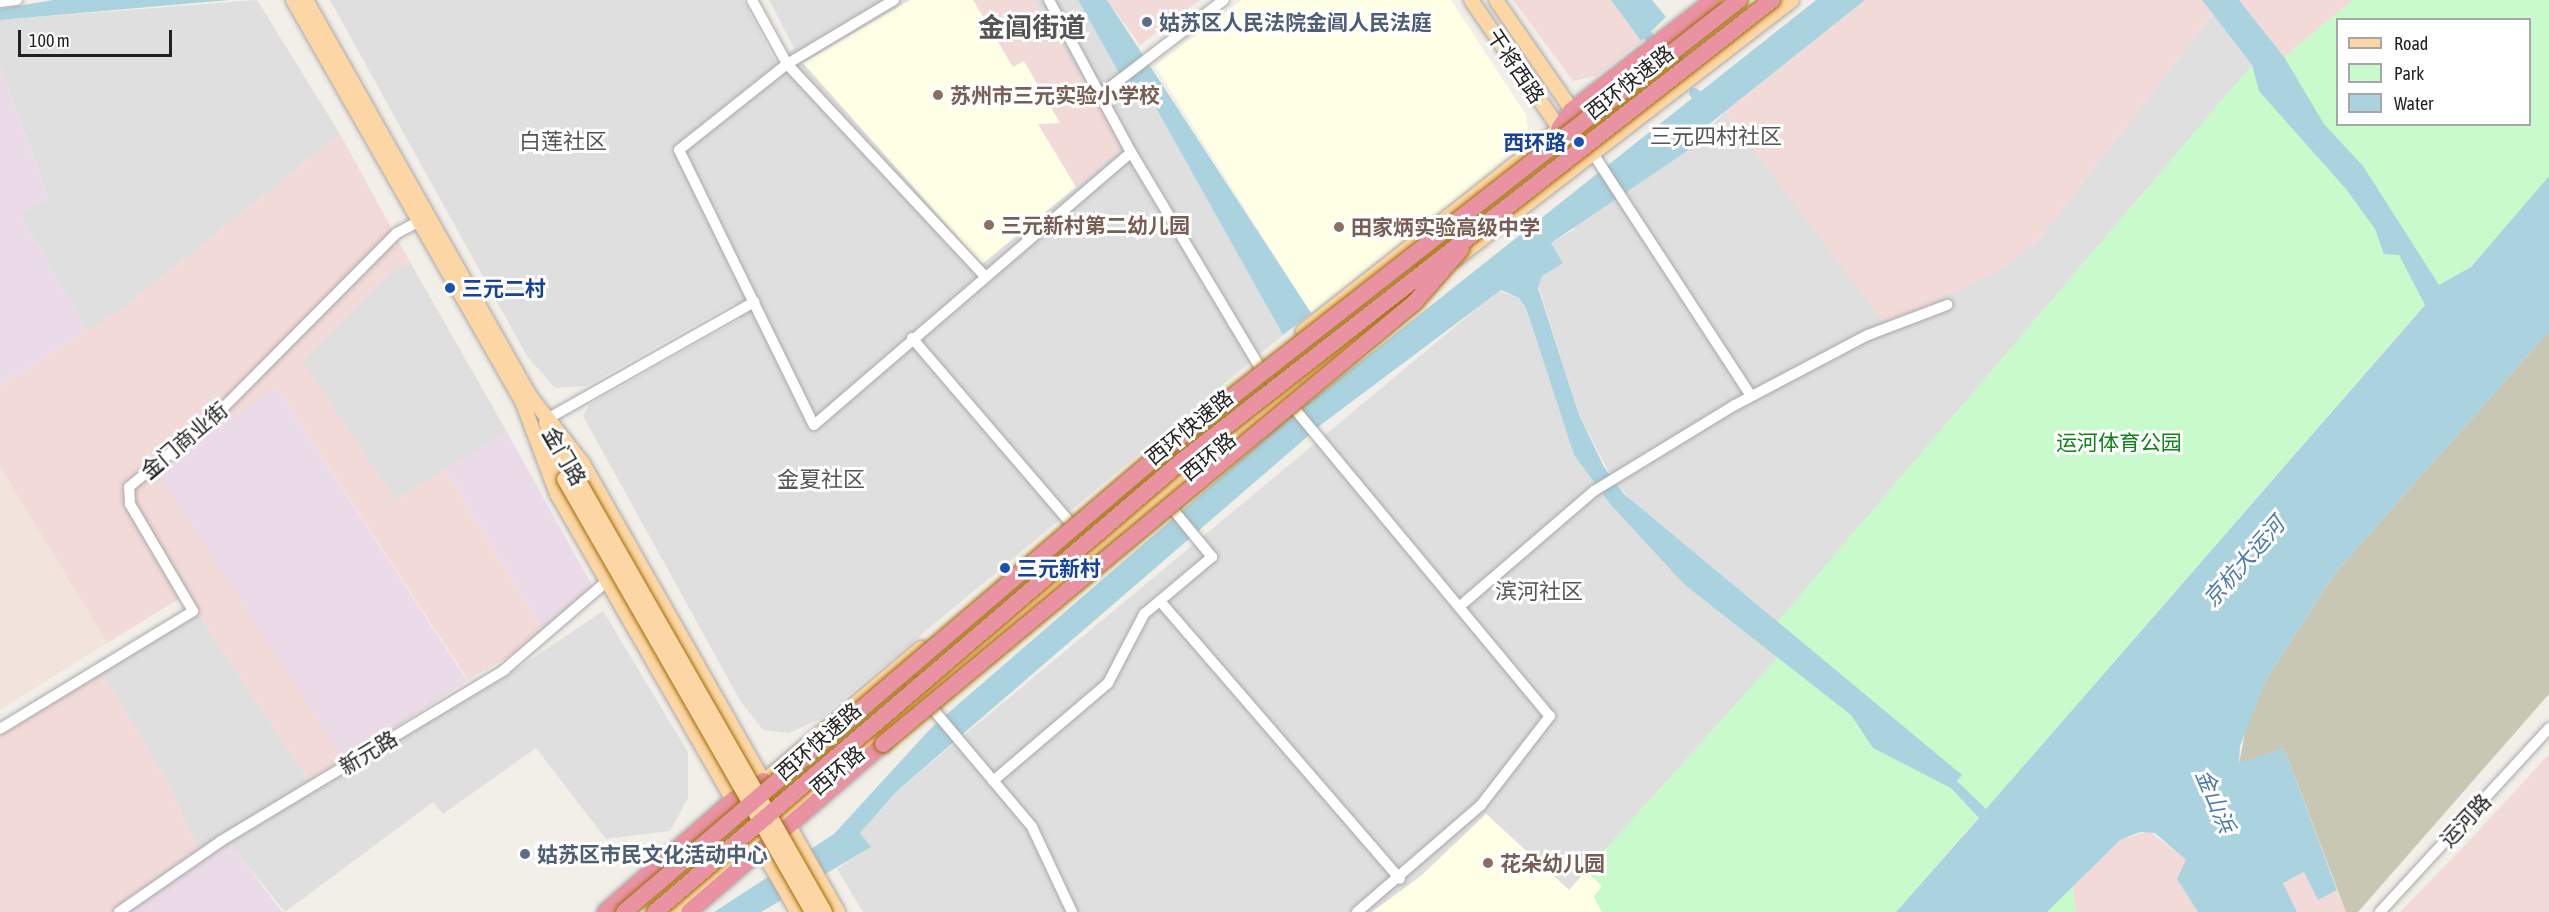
<!DOCTYPE html>
<html>
<head>
<meta charset="utf-8">
<style>
  body { margin:0 }
  #map { position:relative; width:2549px; height:912px; overflow:hidden; background:#f2efe9; font-family:"Asap Condensed","Noto Sans SC",sans-serif }
  div>[style] { position:absolute }
  [style*='--x'] { left:calc(var(--x)*1px); top:calc(var(--y)*1px); width:calc(var(--w)*1px); rotate:calc(var(--a)*1deg) }
  .residential>* { inset:0; background:#e0dfdf }
  .commercial>* { inset:0; background:#f2dad9 }
  .industrial>* { inset:0; background:#ebdbe8; transform-origin:0 0 }
  .education>* { inset:0; background:#ffffe5 }
  .military>* { inset:0; background:#f3e3dd }
  .construction>* { inset:0; background:#c7c7b4 }
  .park>* { inset:0; background:#c8facc }
  .water>* { inset:0; background:#aad3df }
  .canal>* { height:10px; margin:-5px; padding:0 5px; transform-origin:5px; border-radius:5px; background:#aad3df }
  .roads { filter:drop-shadow(0 0 2px #a9a9a9) drop-shadow(0 0 2px #a9a9a9) }
  .minor>* { height:10px; margin:-5px; padding:0 5px; transform-origin:5px; border-radius:5px; background:#fff }
  .major>* { height:14px; margin:-7px; padding:0 7px; transform-origin:7px; border-radius:7px; background:#fcd6a4 }
  .highway>* { height:16px; margin:-8px; padding:0 8px; transform-origin:8px; border-radius:8px; background:#e892a2 }
  .bridges { filter:drop-shadow(0 0 2px #a06b00) drop-shadow(0 0 2px #a06b00) }
  .major-bridge>* { height:14px; margin:-7px; padding:0 7px; transform-origin:7px; border-radius:7px; background:#fcd6a4 }
  .highway-bridge>* { height:16px; margin:-8px; padding:0 8px; transform-origin:8px; border-radius:8px; background:#e892a2 }
  .dots>* { width:16px; height:16px; translate:-50% -50%; box-sizing:border-box; border:3px solid #fff; border-radius:50% }
  span { translate:-50% -50%; white-space:nowrap; text-align:center; line-height:1.15; -webkit-text-stroke:6px #fff; paint-order:stroke }
  .service-label { font-size:21px; color:#4e5e75; font-weight:700 }
  .left { translate:0 -50%; text-align:left }
  .street-label { font-size:21px; color:#222 }
  .education-label { font-size:21px; color:#785e54; font-weight:700 }
  .transit-label { font-size:21px; color:#164399; font-weight:700 }
  .right { translate:-100% -50%; text-align:right }
  .park-label { font-size:21px; color:#0c8416 }
  .neighbourhood-label { font-size:22px; color:#555 }
  .water-label { font-size:22px; color:#4a7aab; font-style:italic }
  .district-label { font-size:27px; color:#555; font-weight:700 }
  .legend { position:absolute; left:2336px; top:18px; width:195px; height:108px; box-sizing:border-box; background:#fff; border:2px solid #a7a7a7; margin:0; padding:8px 10px; list-style:none; font-size:18px; color:#222 }
  .legend li { display:flex; align-items:center; gap:12px; height:30px }
  .legend b { width:30px; border:2px solid #a7a7a7 }
  .scale { position:absolute; left:18px; top:30px; width:154px; height:27px; box-sizing:border-box; border:3px solid #222; border-top:0; padding-left:8px; font-size:18px; line-height:21px; white-space:nowrap; color:#222; -webkit-text-stroke:4px #fff; paint-order:stroke }
</style>
</head>
<body>
<div id="map">
  <div class="residential">
    <div style="clip-path:polygon(257px 0,340px 134px,126px 306px,87px 331px,20px 213px,49px 199px,0 67px,0 20px)"></div>
    <div style="clip-path:polygon(330px 0,743px 0,776px 63px,794px 48px,769px 0,1078px 0,1128px 89px,1141px 80px,1283px 335px,818px 720px,789px 733px,763px 730px,741px 702px,583px 416px,589px 405px,740px 319px,734px 303px,586px 386px,555px 388px,527px 356px)"></div>
    <div style="clip-path:polygon(2213px 14px,2252px 65px,1776px 624px,1639px 509px,1613px 480px,1579px 415px,1538px 285px,1542px 276px,1562px 263px,1551px 243px,1575px 229px,1573px 225px,1687px 151px,1725px 112px,1887px 326px,2009px 264px,2040px 238px)"></div>
    <div style="clip-path:polygon(410px 262px,507px 432px,395px 500px,302px 361px,388px 274px)"></div>
    <div style="clip-path:polygon(1498px 291px,1519px 298px,1526px 308px,1574px 455px,1685px 585px,1778px 657px,1569px 890px,1486px 814px,1421px 876px,1372px 912px,863px 912px,837px 869px,870px 847px,860px 833px,897px 791px)"></div>
    <div style="clip-path:polygon(603px 611px,688px 752px,688px 798px,670px 831px,606px 839px,536px 748px,443px 814px,433px 802px,285px 912px,228px 841px,203px 858px,164px 776px,102px 672px,197px 612px,309px 781px,224px 833px,228px 840px,500px 680px)"></div>
  </div>
  <div class="commercial">
    <div style="clip-path:polygon(973px 0,1034px 0,1123px 142px,1119px 152px,1076px 187px,1038px 123px,1060px 122px,1024px 62px,1013px 67px)"></div>
    <div style="clip-path:polygon(1107px 0,1200px 0,1140px 45px)"></div>
    <div style="clip-path:polygon(1513px 0,1611px 0,1641px 41px,1596px 76px,1573px 81px)"></div>
    <div style="clip-path:polygon(1865px 0,2202px 0,2213px 14px,2040px 238px,2010px 264px,1886px 326px,1725px 112px)"></div>
    <div style="clip-path:polygon(2239px 0,2353px 0,2284px 57px)"></div>
    <div style="clip-path:polygon(340px 134px,410px 262px,388px 274px,303px 362px,395px 500px,445px 469px,546px 635px,468px 680px,277px 388px,168px 485px,346px 757px,309px 781px,197px 612px,190px 592px,107px 643px,0 467px,0 385px,126px 306px)"></div>
    <div style="clip-path:polygon(102px 672px,164px 776px,203px 858px,128px 912px,0 912px,0 735px)"></div>
    <div style="clip-path:polygon(2549px 754px,2549px 912px,2400px 912px,2466px 844px)"></div>
    <div style="clip-path:polygon(2149px 831px,2187px 860px,2177px 879px,2198px 912px,2076px 912px,2072px 887px,2120px 840px)"></div>
    <div style="clip-path:polygon(2305px 872px,2318px 900px,2337px 890px,2346px 912px,2297px 912px,2283px 883px)"></div>
  </div>
  <div class="industrial">
    <div style="clip-path:polygon(0 67px,49px 200px,20px 213px,87px 331px,0 385px)"></div>
    <div style="left:277px;top:388px;width:349px;height:146px;rotate:57deg"></div>
    <div style="clip-path:polygon(507px 432px,594px 589px,546px 635px,445px 469px)"></div>
    <div style="clip-path:polygon(228px 840px,282px 912px,128px 912px)"></div>
  </div>
  <div class="education">
    <div style="clip-path:polygon(910px 0,973px 0,1013px 67px,1024px 61px,1060px 123px,1038px 124px,1076px 187px,982px 264px,803px 63px)"></div>
    <div style="clip-path:polygon(1242px 0,1451px 0,1526px 115px,1530px 142px,1311px 313px,1155px 66px)"></div>
    <div style="clip-path:polygon(1486px 814px,1569px 890px,1586px 871px,1602px 886px,1594px 897px,1602px 912px,1372px 912px,1421px 876px)"></div>
  </div>
  <div class="military">
    <div style="clip-path:polygon(0 467px,107px 643px,0 710px)"></div>
  </div>
  <div class="construction">
    <div style="clip-path:polygon(2549px 331px,2549px 694px,2358px 912px,2346px 912px,2284px 748px,2239px 764px,2246px 727px,2267px 678px,2335px 573px)"></div>
  </div>
  <div class="park">
    <div style="clip-path:polygon(evenodd,2353px 0,2549px 0,2549px 176px,2519px 213px,2471px 266px,2425px 304px,1896px 912px,1602px 912px,1594px 897px,1602px 886px,1586px 871px,1777px 658px,1760px 642px,2252px 65px,2284px 57px,2353px 0,2338px 20px,2530px 20px,2530px 124px,2338px 124px,2338px 20px)"></div>
    <div style="clip-path:polygon(2072px 887px,2076px 912px,2047px 912px)"></div>
  </div>
  <div class="water">
    <div style="clip-path:polygon(53px 0,229px 0,0 20px,0 9px)"></div>
    <div style="clip-path:polygon(1078px 0,1107px 0,1311px 313px,1283px 335px,1141px 81px,1128px 89px)"></div>
    <div style="clip-path:polygon(1611px 0,1652px 0,1666px 17px,1641px 41px)"></div>
    <div style="clip-path:polygon(1816px 0,1865px 0,1703px 129px,1687px 151px,1551px 243px,1563px 263px,1542px 276px,1538px 288px,1579px 415px,1604px 467px,1624px 494px,1962px 775px,1957px 781px,1986px 809px,2425px 305px,2399px 255px,2384px 254px,2375px 229px,2346px 189px,2259px 91px,2252px 65px,2202px 0,2239px 0,2284px 57px,2324px 124px,2363px 166px,2439px 285px,2471px 267px,2549px 176px,2549px 331px,2335px 573px,2267px 678px,2240px 746px,2239px 763px,2284px 748px,2337px 890px,2318px 900px,2304px 872px,2283px 883px,2297px 912px,2198px 912px,2177px 879px,2186px 860px,2155px 833px,2140px 832px,2120px 840px,2047px 912px,1896px 912px,1979px 818px,1951px 788px,1873px 748px,1851px 715px,1685px 585px,1611px 505px,1574px 455px,1526px 308px,1519px 298px,1501px 290px,1322px 424px,897px 791px,860px 833px,871px 847px,761px 912px,714px 912px,834px 834px,932px 727px,1288px 419px)"></div>
  </div>
  <div class="canal">
    <div style="--x:1647;--y:35;--w:4;--a:45"></div>
    <div style="--x:1694;--y:93;--w:4;--a:34"></div>
  </div>
  <div class="roads">
    <div class="minor">
      <div style="--x:752;--y:0;--w:73;--a:61.3"></div>
      <div style="--x:787;--y:64;--w:287;--a:47"></div>
      <div style="--x:894;--y:0;--w:125;--a:149.1"></div>
      <div style="--x:787;--y:64;--w:138;--a:141.5"></div>
      <div style="--x:679;--y:150;--w:306;--a:63.9"></div>
      <div style="--x:814;--y:425;--w:418;--a:-40.7"></div>
      <div style="--x:1049;--y:0;--w:173;--a:61.7"></div>
      <div style="--x:1131;--y:152;--w:249;--a:59.1"></div>
      <div style="--x:1259;--y:366;--w:455;--a:50.3"></div>
      <div style="--x:1550;--y:716;--w:113;--a:127.8"></div>
      <div style="--x:1481;--y:805;--w:164;--a:139.2"></div>
      <div style="--x:0;--y:2;--w:17;--a:-7"></div>
      <div style="--x:1100;--y:95;--w:156;--a:-37.5"></div>
      <div style="--x:1592;--y:152;--w:291;--a:56.9"></div>
      <div style="--x:912;--y:338;--w:241;--a:49.4"></div>
      <div style="--x:549;--y:418;--w:236;--a:-29.5"></div>
      <div style="--x:1160;--y:601;--w:367;--a:49.2"></div>
      <div style="--x:1459;--y:607;--w:178;--a:-40.7"></div>
      <div style="--x:1594;--y:491;--w:165;--a:-31.4"></div>
      <div style="--x:1735;--y:405;--w:150;--a:-27.8"></div>
      <div style="--x:1868;--y:335;--w:85;--a:-20.8"></div>
      <div style="--x:900;--y:670;--w:205;--a:49.9"></div>
      <div style="--x:1032;--y:827;--w:94;--a:64.8"></div>
      <div style="--x:0;--y:729;--w:226;--a:-31.4"></div>
      <div style="--x:193;--y:611;--w:124;--a:-120.5"></div>
      <div style="--x:130;--y:504;--w:17;--a:-93"></div>
      <div style="--x:129;--y:487;--w:112;--a:-39.5"></div>
      <div style="--x:215;--y:416;--w:258;--a:-45.2"></div>
      <div style="--x:397;--y:233;--w:32;--a:-28"></div>
      <div style="--x:993;--y:781;--w:151;--a:-40.4"></div>
      <div style="--x:1108;--y:683;--w:78;--a:-62.4"></div>
      <div style="--x:1144;--y:614;--w:89;--a:-40"></div>
      <div style="--x:1212;--y:557;--w:72;--a:-129.4"></div>
      <div style="--x:119;--y:912;--w:124;--a:-34.8"></div>
      <div style="--x:221;--y:841;--w:331;--a:-31.1"></div>
      <div style="--x:504;--y:670;--w:136;--a:-40.8"></div>
      <div style="--x:2380;--y:912;--w:250;--a:-47.4"></div>
    </div>
    <div class="major">
      <div style="--x:293;--y:0;--w:470;--a:60.3"></div>
      <div style="--x:306;--y:0;--w:464;--a:60.5"></div>
      <div style="--x:1471;--y:0;--w:194;--a:55.5"></div>
      <div style="--x:1496;--y:0;--w:180;--a:55.4"></div>
      <div style="--x:1586;--y:131;--w:108;--a:-37.8"></div>
      <div style="--x:1671;--y:65;--w:19;--a:-81"></div>
      <div style="--x:1456;--y:259;--w:424;--a:-37.6"></div>
      <div style="--x:1423;--y:270;--w:43;--a:-52.6"></div>
      <div style="--x:1303;--y:331;--w:334;--a:-38.3"></div>
      <div style="--x:530;--y:396;--w:84;--a:51.8"></div>
      <div style="--x:582;--y:462;--w:518;--a:60.36"></div>
      <div style="--x:522;--y:401;--w:99;--a:69.4"></div>
      <div style="--x:557;--y:494;--w:482;--a:60.1"></div>
      <div style="--x:546;--y:423;--w:59;--a:60.4"></div>
      <div style="--x:541;--y:436;--w:49;--a:61.9"></div>
      <div style="--x:757;--y:787;--w:215;--a:-40.3"></div>
      <div style="--x:672;--y:912;--w:680;--a:-40.46"></div>
      <div style="--x:1189;--y:471;--w:283;--a:-38.4"></div>
    </div>
    <div class="highway">
      <div style="--x:1559;--y:129;--w:22;--a:-56"></div>
      <div style="--x:1571;--y:111;--w:180;--a:-38"></div>
      <div style="--x:605;--y:912;--w:170;--a:-41.2"></div>
      <div style="--x:733;--y:800;--w:36;--a:-32"></div>
      <div style="--x:689;--y:912;--w:257;--a:-40.9"></div>
    </div>
  </div>
  <div class="bridges">
    <div class="major-bridge">
      <div style="--x:575;--y:474;--w:504;--a:60.28"></div>
      <div style="--x:564;--y:479;--w:499;--a:60.2"></div>
    </div>
    <div class="highway-bridge">
      <div style="--x:883;--y:744;--w:692;--a:-39.72"></div>
      <div style="--x:1415;--y:302;--w:70;--a:-49"></div>
      <div style="--x:624;--y:912;--w:717;--a:-40.53"></div>
      <div style="--x:1169;--y:446;--w:724;--a:-38.04"></div>
      <div style="--x:655;--y:912;--w:694;--a:-40.56"></div>
      <div style="--x:1182;--y:461;--w:749;--a:-38"></div>
    </div>
  </div>
  <div class="dots">
    <div style="left:1147px;top:22px;background:#5c6f8a"></div>
    <div style="left:938px;top:95px;background:#8d6e63"></div>
    <div style="left:1579px;top:142px;background:#1a4fb4"></div>
    <div style="left:989px;top:225px;background:#8d6e63"></div>
    <div style="left:1339px;top:227px;background:#8d6e63"></div>
    <div style="left:450px;top:288px;background:#1a4fb4"></div>
    <div style="left:1005px;top:568px;background:#1a4fb4"></div>
    <div style="left:525px;top:854px;background:#5c6f8a"></div>
    <div style="left:1488px;top:863px;background:#8d6e63"></div>
  </div>
  <div class="service-label">
    <span class="left" style="left:1159px;top:22px">姑苏区人民法院金阊人民法庭</span>
    <span class="left" style="left:537px;top:854px">姑苏区市民文化活动中心</span>
  </div>
  <div class="street-label">
    <span style="left:1516px;top:66px;rotate:56deg">干将西路</span>
    <span style="left:1629px;top:82px;rotate:-38deg">西环快速路</span>
    <span style="left:1189px;top:427px;rotate:-39deg">西环快速路</span>
    <span style="left:184px;top:440px;rotate:-40deg">金门商业街</span>
    <span style="left:565px;top:456px;rotate:60deg">金门路</span>
    <span style="left:1208px;top:456px;rotate:-39deg">西环路</span>
    <span style="left:818px;top:741px;rotate:-41deg">西环快速路</span>
    <span style="left:368px;top:752px;rotate:-31deg">新元路</span>
    <span style="left:837px;top:770px;rotate:-40deg">西环路</span>
    <span style="left:2465px;top:820px;rotate:-47deg">运河路</span>
  </div>
  <div class="education-label">
    <span class="left" style="left:950px;top:95px">苏州市三元实验小学校</span>
    <span class="left" style="left:1001px;top:225px">三元新村第二幼儿园</span>
    <span class="left" style="left:1351px;top:227px">田家炳实验高级中学</span>
    <span class="left" style="left:1500px;top:863px">花朵幼儿园</span>
  </div>
  <div class="transit-label">
    <span class="right" style="left:1566px;top:142px">西环路</span>
    <span class="left" style="left:462px;top:288px">三元二村</span>
    <span class="left" style="left:1017px;top:568px">三元新村</span>
  </div>
  <div class="park-label">
    <span style="left:2119px;top:442px">运河体育公园</span>
  </div>
  <div class="neighbourhood-label">
    <span style="left:1716px;top:137px">三元四村社区</span>
    <span style="left:563px;top:142px">白莲社区</span>
    <span style="left:821px;top:480px">金夏社区</span>
    <span style="left:1539px;top:592px">滨河社区</span>
  </div>
  <div class="water-label">
    <span style="left:2244px;top:562px;rotate:-49deg">京杭大运河</span>
    <span style="left:2215px;top:801px;rotate:67deg">金山浜</span>
  </div>
  <div class="district-label">
    <span style="left:1032px;top:28px">金阊街道</span>
  </div>
  <ul class="legend">
  <li><b style="height:8px;background:#fcd6a4"></b>Road</li>
  <li><b style="height:16px;background:#c8facc"></b>Park</li>
  <li><b style="height:16px;background:#aad3df"></b>Water</li>
  </ul>
  <div class="scale">100 m</div>
</div>
</body>
</html>
